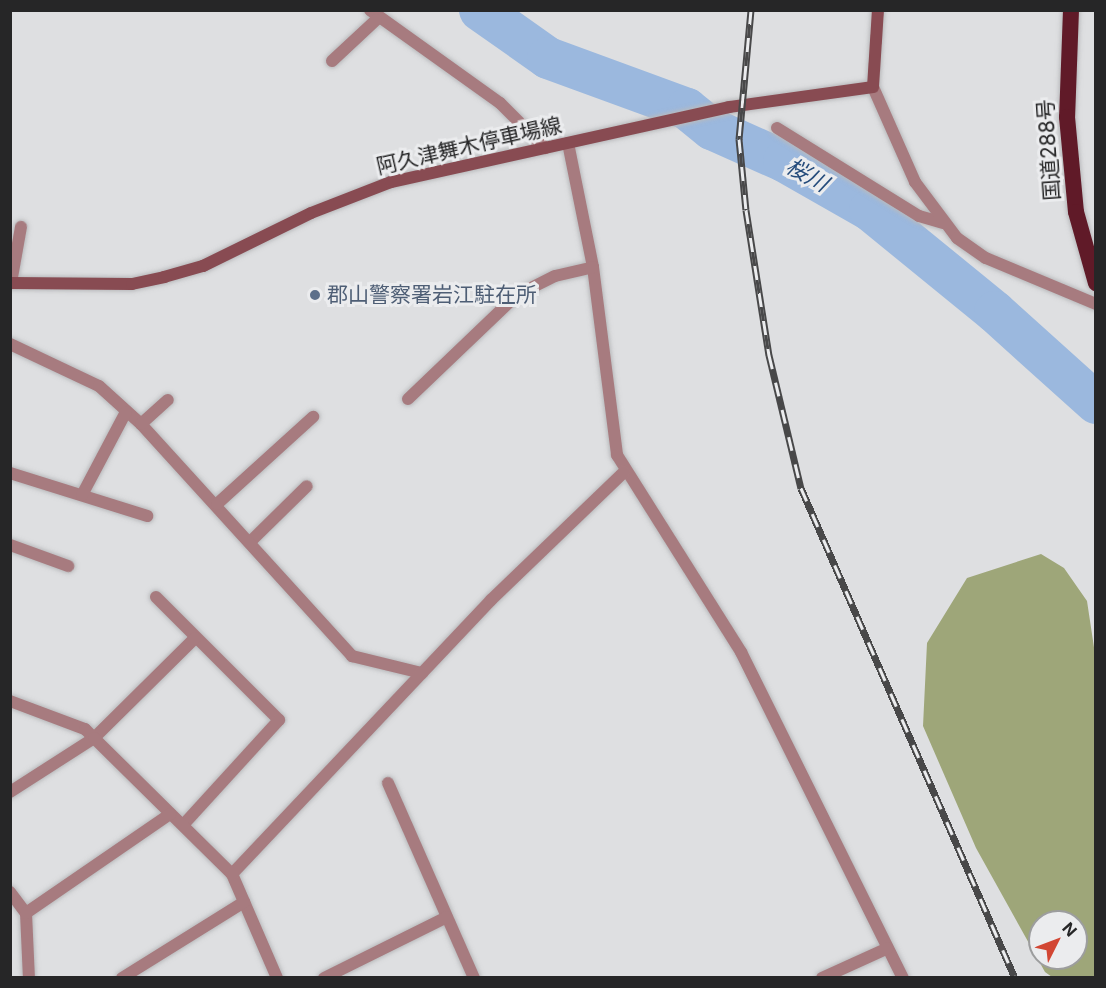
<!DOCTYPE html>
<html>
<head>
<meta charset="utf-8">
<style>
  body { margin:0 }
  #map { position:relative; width:1106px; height:988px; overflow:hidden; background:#dedfe1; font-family:Inter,"Noto Sans JP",sans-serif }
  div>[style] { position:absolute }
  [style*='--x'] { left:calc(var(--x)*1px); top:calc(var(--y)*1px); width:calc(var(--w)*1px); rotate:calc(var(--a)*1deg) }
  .forest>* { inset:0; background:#9ea679 }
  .river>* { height:42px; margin:-21px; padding:0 21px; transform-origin:21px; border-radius:21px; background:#9bb8de }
  .roads { filter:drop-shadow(0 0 2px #b9babc) drop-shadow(0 0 2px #b9babc) }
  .service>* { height:12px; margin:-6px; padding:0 6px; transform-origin:6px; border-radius:6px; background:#a77b7f }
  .minor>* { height:12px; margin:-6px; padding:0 6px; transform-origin:6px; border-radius:6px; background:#a77b7f }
  .secondary>* { height:12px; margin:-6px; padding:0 6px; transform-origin:6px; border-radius:6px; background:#884b52 }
  .trunk>* { height:16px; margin:-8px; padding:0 8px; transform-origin:8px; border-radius:8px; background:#601a28 }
  .rail>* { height:7px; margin-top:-3.5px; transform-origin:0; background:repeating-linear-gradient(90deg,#ebecee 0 14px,#484849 0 28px); box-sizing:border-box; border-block:2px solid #484849 }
  .dots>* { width:16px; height:16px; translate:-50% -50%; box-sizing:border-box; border:3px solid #ebecee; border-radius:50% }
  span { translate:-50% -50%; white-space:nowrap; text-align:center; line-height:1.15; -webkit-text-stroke:6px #ebecee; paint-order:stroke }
  .street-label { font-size:21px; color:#262627 }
  .service-label { font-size:21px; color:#4e5e75 }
  .left { translate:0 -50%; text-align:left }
  .water-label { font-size:22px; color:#244b7b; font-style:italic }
  .frame { position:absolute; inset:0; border:12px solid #262627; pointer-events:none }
  .north { position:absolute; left:1028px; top:910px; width:60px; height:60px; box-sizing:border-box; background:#ebecee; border:2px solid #9c9d9e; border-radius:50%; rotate:48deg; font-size:16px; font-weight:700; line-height:24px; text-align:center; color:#262627 }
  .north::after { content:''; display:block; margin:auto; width:21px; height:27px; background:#d24633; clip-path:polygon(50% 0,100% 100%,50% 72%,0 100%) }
</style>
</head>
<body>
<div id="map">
  <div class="forest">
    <div style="clip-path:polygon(evenodd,1041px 554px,1064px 568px,1087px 601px,1095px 654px,1095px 977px,1052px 977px,1045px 972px,976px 848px,923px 726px,927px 643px,967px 578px,1041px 554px,1040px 922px,1076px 922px,1076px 958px,1040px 958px,1040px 922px)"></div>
  </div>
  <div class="river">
    <div style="--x:480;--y:10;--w:83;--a:35.2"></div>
    <div style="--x:548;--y:58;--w:148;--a:20.1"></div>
    <div style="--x:687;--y:109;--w:32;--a:39"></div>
    <div style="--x:712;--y:129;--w:79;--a:24"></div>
    <div style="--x:784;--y:161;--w:99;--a:29.7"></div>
    <div style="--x:870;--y:210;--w:161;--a:39.2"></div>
    <div style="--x:995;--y:312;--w:136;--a:42"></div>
  </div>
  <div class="roads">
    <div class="service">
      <div style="--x:777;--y:128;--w:167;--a:31.8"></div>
      <div style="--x:919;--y:216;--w:25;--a:16"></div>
      <div style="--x:251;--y:541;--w:78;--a:-44.5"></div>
    </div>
    <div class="minor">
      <div style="--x:370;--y:10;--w:160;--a:35.6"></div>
      <div style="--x:500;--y:103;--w:64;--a:45"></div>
      <div style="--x:332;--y:61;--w:60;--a:-43"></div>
      <div style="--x:873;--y:87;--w:104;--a:66.1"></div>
      <div style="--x:915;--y:182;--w:70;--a:53.1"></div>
      <div style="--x:957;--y:238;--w:35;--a:35"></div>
      <div style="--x:986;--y:258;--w:119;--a:22.7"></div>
      <div style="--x:568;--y:143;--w:126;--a:78.6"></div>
      <div style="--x:593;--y:267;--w:190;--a:82.7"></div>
      <div style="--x:617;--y:455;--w:233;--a:57.8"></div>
      <div style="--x:741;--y:652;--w:364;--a:63.6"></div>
      <div style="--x:11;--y:283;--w:57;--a:-79.9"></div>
      <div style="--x:10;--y:344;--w:98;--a:25.3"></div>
      <div style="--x:99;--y:386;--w:57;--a:42.1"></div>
      <div style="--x:141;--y:424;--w:314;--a:47.7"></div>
      <div style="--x:352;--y:656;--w:72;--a:13.7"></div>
      <div style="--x:408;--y:399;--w:151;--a:-43.7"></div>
      <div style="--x:517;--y:295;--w:42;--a:-26.6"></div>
      <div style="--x:555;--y:276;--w:39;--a:-13"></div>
      <div style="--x:141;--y:424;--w:36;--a:-42"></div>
      <div style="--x:10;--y:473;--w:144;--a:17.4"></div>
      <div style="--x:82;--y:495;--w:94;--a:-62.1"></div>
      <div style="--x:217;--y:504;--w:130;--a:-42.2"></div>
      <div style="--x:10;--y:545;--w:62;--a:19.9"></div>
      <div style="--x:156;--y:597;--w:174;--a:45"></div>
      <div style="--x:279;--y:720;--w:142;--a:132.4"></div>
      <div style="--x:10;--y:701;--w:80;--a:20.5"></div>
      <div style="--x:85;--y:729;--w:13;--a:45"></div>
      <div style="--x:94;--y:738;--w:142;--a:-44.7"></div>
      <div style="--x:388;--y:783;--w:213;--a:66.2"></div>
      <div style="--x:10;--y:792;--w:100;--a:-32.7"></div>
      <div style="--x:94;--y:738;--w:194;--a:44.6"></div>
      <div style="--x:232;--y:874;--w:113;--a:66.6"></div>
      <div style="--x:232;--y:874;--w:377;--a:-46.6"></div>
      <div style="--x:491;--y:600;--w:185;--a:-43.9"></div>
      <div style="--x:10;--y:892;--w:26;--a:53"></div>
      <div style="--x:26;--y:913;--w:65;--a:87.4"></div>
      <div style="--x:26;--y:913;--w:175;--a:-34.5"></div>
      <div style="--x:122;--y:978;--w:144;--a:-31.9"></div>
      <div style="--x:324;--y:978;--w:137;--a:-26.4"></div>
      <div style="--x:822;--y:978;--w:72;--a:-24.4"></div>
    </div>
    <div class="secondary">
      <div style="--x:10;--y:283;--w:122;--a:0.5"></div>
      <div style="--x:132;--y:284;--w:33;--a:-12"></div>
      <div style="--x:164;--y:277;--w:41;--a:-15.8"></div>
      <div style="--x:203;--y:266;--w:120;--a:-26.1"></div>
      <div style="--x:311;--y:213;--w:86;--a:-21.2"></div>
      <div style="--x:391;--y:182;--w:346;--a:-12.5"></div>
      <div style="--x:729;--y:107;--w:145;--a:-7.9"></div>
      <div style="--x:873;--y:87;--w:77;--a:-86.3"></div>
    </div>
    <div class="trunk">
      <div style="--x:1071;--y:10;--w:107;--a:92.1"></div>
      <div style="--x:1067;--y:117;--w:95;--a:84.6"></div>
      <div style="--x:1076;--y:212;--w:74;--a:74.3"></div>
    </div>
  </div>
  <div class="rail">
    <div style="--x:751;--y:10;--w:130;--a:95.3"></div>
    <div style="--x:739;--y:139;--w:71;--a:84.4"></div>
    <div style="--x:746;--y:210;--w:147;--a:81"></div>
    <div style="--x:769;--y:355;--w:137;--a:76.5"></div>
    <div style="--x:801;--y:488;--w:535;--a:66.41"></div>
  </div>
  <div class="dots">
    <div style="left:315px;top:295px;background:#5c6f8a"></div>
  </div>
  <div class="street-label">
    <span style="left:469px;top:146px;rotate:-13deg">阿久津舞木停車場線</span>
    <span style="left:1049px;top:150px;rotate:-94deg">国道288号</span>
  </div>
  <div class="service-label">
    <span class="left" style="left:327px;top:295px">郡山警察署岩江駐在所</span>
  </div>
  <div class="water-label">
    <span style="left:807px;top:175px;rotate:29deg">桜川</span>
  </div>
  <div class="frame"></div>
  <div class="north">N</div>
</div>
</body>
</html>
